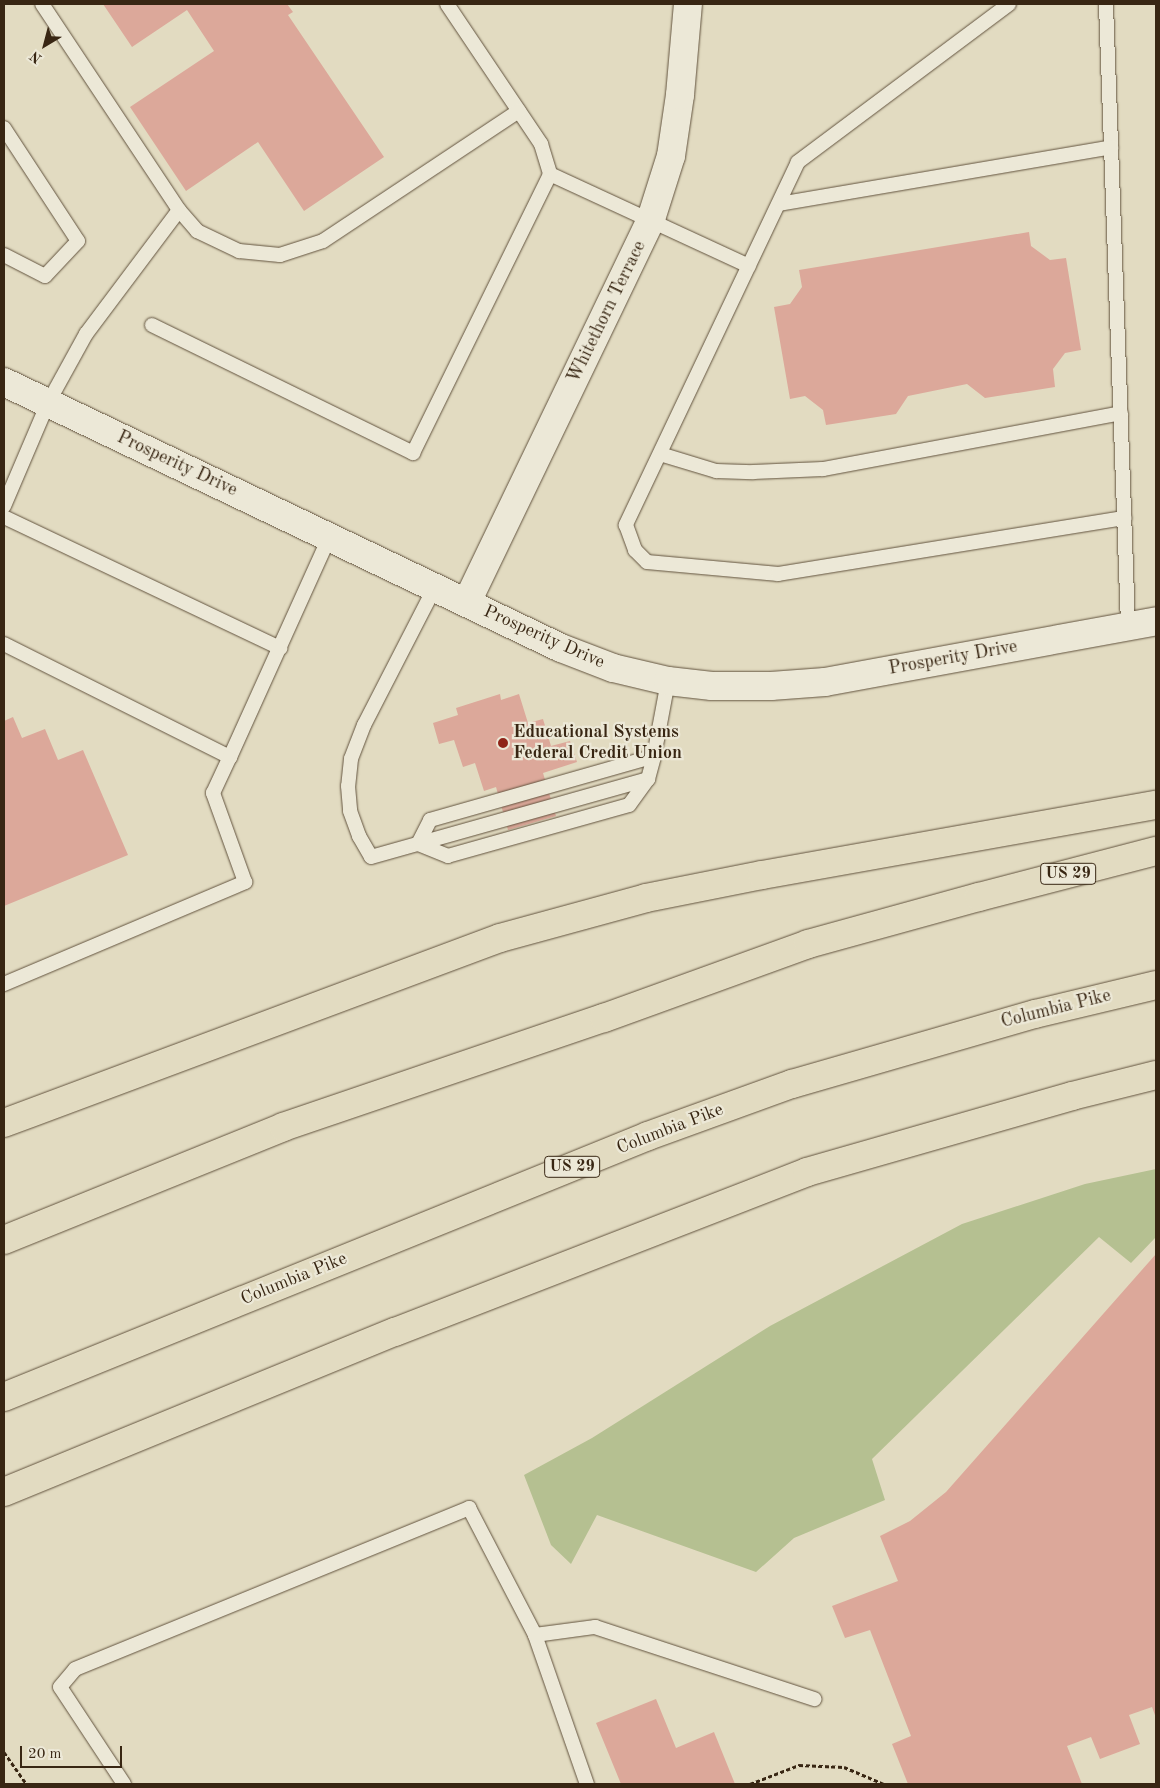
<!DOCTYPE html>
<html>
<head>
<meta charset="utf-8">
<style>
  body { margin:0 }
  #map { position:relative; width:1160px; height:1788px; overflow:hidden; background:#e2dbc1; font-family:"Old Standard TT",serif }
  div>[style] { position:absolute }
  [style*='--x'] { left:calc(var(--x)*1px); top:calc(var(--y)*1px); width:calc(var(--w)*1px); rotate:calc(var(--a)*1deg) }
  .green>* { inset:0; background:#b5c091 }
  .building>* { inset:0; background:#dca89a }
  .path>* { height:3px; margin-top:-1.5px; transform-origin:0; background:repeating-linear-gradient(90deg,#382613 0 4px,transparent 0 6.5px) }
  .roads { filter:drop-shadow(0 0 1px #62533e) drop-shadow(0 0 1px #62533e) }
  .lane>* { height:14px; margin:-7px; padding:0 7px; transform-origin:7px; border-radius:7px; background:#ece8d7 }
  .street>* { height:28px; margin:-14px; padding:0 14px; transform-origin:14px; border-radius:14px; background:#ece8d7 }
  .secondary>* { height:28px; margin:-14px; padding:0 14px; transform-origin:14px; border-radius:14px; background:#ece8d7 }
  .highway>* { height:28px; margin:-14px; padding:0 14px; transform-origin:14px; border-radius:14px; background:#e2dbc1 }
  .dots>* { width:14px; height:14px; translate:-50% -50%; box-sizing:border-box; border:2px solid #ece8d7; border-radius:50% }
  span { translate:-50% -50%; white-space:nowrap; text-align:center; line-height:1.15; -webkit-text-stroke:4.5px #ece8d7; paint-order:stroke }
  .shield-label span { padding:1px 4px; background:#ece8d7; border:1px solid; border-radius:4px; -webkit-text-stroke-width:0 }
  .shield-label { font-size:16px; color:#382613; font-weight:700 }
  .street-label { font-size:18px; color:#382613 }
  .poi-label { font-size:18px; color:#382613; font-weight:700 }
  .left { translate:0 -50%; text-align:left }
  .frame { position:absolute; inset:0; border:5px solid #382613; pointer-events:none }
  .north { position:absolute; left:20px; top:20px; width:50px; height:50px; -webkit-text-stroke:4px #ece8d7; paint-order:stroke; rotate:217deg; font-size:14px; font-weight:700; line-height:20px; text-align:center; color:#382613 }
  .north::after { content:''; display:block; margin:auto; width:18px; height:22px; background:#382613; clip-path:polygon(50% 0,100% 100%,50% 72%,0 100%) }
  .scale { position:absolute; left:20px; top:1746px; width:102px; height:22px; box-sizing:border-box; border:2px solid #382613; border-top:0; padding-left:6px; font-size:15px; line-height:18px; white-space:nowrap; color:#382613; -webkit-text-stroke:4px #ece8d7; paint-order:stroke }
</style>
</head>
<body>
<div id="map">
  <div class="green">
    <div style="clip-path:polygon(1156px 1169px,1156px 1237px,1131px 1263px,1099px 1237px,872px 1459px,885px 1500px,794px 1538px,756px 1572px,597px 1515px,571px 1564px,551px 1545px,524px 1475px,592px 1438px,770px 1326px,962px 1224px,1085px 1184px)"></div>
  </div>
  <div class="building">
    <div style="clip-path:polygon(103px 4px,287px 4px,293px 12px,288px 15px,384px 157px,304px 211px,258px 142px,186px 191px,130px 107px,214px 51px,187px 10px,132px 47px)"></div>
    <div style="clip-path:polygon(1029px 232px,1031px 246px,1050px 260px,1066px 258px,1081px 350px,1065px 353px,1053px 369px,1055px 387px,985px 398px,967px 384px,908px 396px,896px 414px,826px 425px,823px 410px,805px 396px,790px 399px,774px 307px,790px 304px,802px 287px,799px 270px)"></div>
    <div style="clip-path:polygon(500px 694px,501px 700px,519px 694px,528px 723px,543px 719px,551px 746px,570px 741px,577px 762px,543px 773px,556px 816px,508px 830px,496px 787px,484px 791px,475px 763px,463px 767px,454px 740px,439px 744px,433px 723px,458px 715px,456px 708px)"></div>
    <div style="clip-path:polygon(13px 717px,22px 738px,45px 729px,58px 760px,83px 750px,128px 855px,4px 906px,4px 721px)"></div>
    <div style="clip-path:polygon(1156px 1254px,1156px 1718px,1152px 1707px,1129px 1715px,1140px 1744px,1100px 1759px,1091px 1737px,1067px 1746px,1082px 1784px,908px 1784px,892px 1744px,911px 1736px,870px 1630px,845px 1638px,832px 1606px,898px 1581px,880px 1536px,910px 1521px,946px 1492px)"></div>
    <div style="clip-path:polygon(656px 1699px,676px 1748px,714px 1732px,735px 1784px,621px 1784px,596px 1723px)"></div>
  </div>
  <div class="path">
    <div style="--x:4;--y:1752;--w:39;--a:55"></div>
    <div style="--x:750;--y:1784;--w:53;--a:-21.2"></div>
    <div style="--x:799;--y:1765;--w:45;--a:2.5"></div>
    <div style="--x:844;--y:1767;--w:43;--a:23"></div>
  </div>
  <div class="roads">
    <div class="lane">
      <div style="--x:447;--y:4;--w:169;--a:56.1"></div>
      <div style="--x:541;--y:144;--w:31;--a:73"></div>
      <div style="--x:550;--y:174;--w:219;--a:24.8"></div>
      <div style="--x:1009;--y:4;--w:264;--a:143.2"></div>
      <div style="--x:798;--y:162;--w:402;--a:115.4"></div>
      <div style="--x:626;--y:525;--w:27;--a:70"></div>
      <div style="--x:635;--y:550;--w:17;--a:45"></div>
      <div style="--x:647;--y:562;--w:132;--a:5.2"></div>
      <div style="--x:778;--y:574;--w:351;--a:-9.2"></div>
      <div style="--x:1106;--y:4;--w:622;--a:87.97"></div>
      <div style="--x:4;--y:128;--w:135;--a:56.8"></div>
      <div style="--x:78;--y:241;--w:48;--a:133.3"></div>
      <div style="--x:45;--y:276;--w:46;--a:-152.9"></div>
      <div style="--x:779;--y:204;--w:337;--a:-9.7"></div>
      <div style="--x:179;--y:210;--w:28;--a:49"></div>
      <div style="--x:197;--y:231;--w:47;--a:25.5"></div>
      <div style="--x:239;--y:251;--w:41;--a:5.6"></div>
      <div style="--x:280;--y:255;--w:45;--a:-18"></div>
      <div style="--x:323;--y:241;--w:235;--a:-33.6"></div>
      <div style="--x:152;--y:325;--w:291;--a:26.1"></div>
      <div style="--x:413;--y:453;--w:311;--a:-63.8"></div>
      <div style="--x:660;--y:454;--w:59;--a:16.9"></div>
      <div style="--x:716;--y:471;--w:37;--a:2"></div>
      <div style="--x:753;--y:472;--w:70;--a:-2.5"></div>
      <div style="--x:823;--y:469;--w:303;--a:-10.6"></div>
      <div style="--x:4;--y:506;--w:112;--a:-66.9"></div>
      <div style="--x:48;--y:403;--w:79;--a:-61.2"></div>
      <div style="--x:86;--y:334;--w:155;--a:-53.1"></div>
      <div style="--x:179;--y:210;--w:247;--a:-123.6"></div>
      <div style="--x:4;--y:517;--w:306;--a:25.4"></div>
      <div style="--x:435;--y:587;--w:155;--a:117.2"></div>
      <div style="--x:364;--y:725;--w:36;--a:111"></div>
      <div style="--x:351;--y:759;--w:27;--a:96"></div>
      <div style="--x:348;--y:786;--w:25;--a:85"></div>
      <div style="--x:350;--y:811;--w:27;--a:70"></div>
      <div style="--x:359;--y:836;--w:24;--a:60"></div>
      <div style="--x:371;--y:857;--w:288;--a:-15.7"></div>
      <div style="--x:648;--y:779;--w:24;--a:-75"></div>
      <div style="--x:654;--y:756;--w:76;--a:-79.4"></div>
      <div style="--x:4;--y:644;--w:253;--a:26.6"></div>
      <div style="--x:230;--y:757;--w:243;--a:-65.7"></div>
      <div style="--x:648;--y:779;--w:32;--a:126"></div>
      <div style="--x:629;--y:805;--w:188;--a:164.3"></div>
      <div style="--x:448;--y:856;--w:32;--a:-158"></div>
      <div style="--x:418;--y:844;--w:27;--a:-63"></div>
      <div style="--x:430;--y:820;--w:233;--a:-15.9"></div>
      <div style="--x:4;--y:984;--w:262;--a:-22.9"></div>
      <div style="--x:245;--y:882;--w:95;--a:-109.8"></div>
      <div style="--x:213;--y:793;--w:40;--a:-65"></div>
      <div style="--x:535;--y:1635;--w:61;--a:-7.6"></div>
      <div style="--x:595;--y:1627;--w:231;--a:18.2"></div>
      <div style="--x:124;--y:1784;--w:116;--a:-123.4"></div>
      <div style="--x:60;--y:1687;--w:23;--a:-50"></div>
      <div style="--x:75;--y:1669;--w:426;--a:-22.2"></div>
      <div style="--x:469;--y:1508;--w:143;--a:62.5"></div>
      <div style="--x:535;--y:1635;--w:158;--a:70.8"></div>
    </div>
    <div class="street">
      <div style="--x:467;--y:602;--w:425;--a:-64.3"></div>
      <div style="--x:651;--y:219;--w:66;--a:-72.4"></div>
      <div style="--x:671;--y:156;--w:62;--a:-81.6"></div>
      <div style="--x:680;--y:95;--w:91;--a:-85"></div>
    </div>
    <div class="secondary">
      <div style="--x:4;--y:382;--w:617;--a:25.53"></div>
      <div style="--x:561;--y:648;--w:56;--a:21"></div>
      <div style="--x:613;--y:668;--w:57;--a:13.3"></div>
      <div style="--x:668;--y:681;--w:44;--a:6.5"></div>
      <div style="--x:712;--y:686;--w:59;--a:0"></div>
      <div style="--x:771;--y:686;--w:54;--a:-4.2"></div>
      <div style="--x:825;--y:682;--w:337;--a:-10.4"></div>
    </div>
    <div class="highway">
      <div style="--x:4;--y:1123;--w:529;--a:-20.45"></div>
      <div style="--x:500;--y:938;--w:151;--a:-15.3"></div>
      <div style="--x:646;--y:898;--w:118;--a:-11.2"></div>
      <div style="--x:762;--y:875;--w:400;--a:-10.1"></div>
      <div style="--x:4;--y:1240;--w:301;--a:-22"></div>
      <div style="--x:283;--y:1127;--w:339;--a:-18.8"></div>
      <div style="--x:604;--y:1018;--w:217;--a:-19.9"></div>
      <div style="--x:808;--y:944;--w:177;--a:-15.4"></div>
      <div style="--x:979;--y:897;--w:183;--a:-14.6"></div>
      <div style="--x:4;--y:1397;--w:695;--a:-22.06"></div>
      <div style="--x:648;--y:1136;--w:153;--a:-19.9"></div>
      <div style="--x:792;--y:1084;--w:253;--a:-16.1"></div>
      <div style="--x:1035;--y:1014;--w:124;--a:-13.5"></div>
      <div style="--x:4;--y:1492;--w:422;--a:-22.3"></div>
      <div style="--x:395;--y:1332;--w:442;--a:-21.2"></div>
      <div style="--x:807;--y:1172;--w:276;--a:-16"></div>
      <div style="--x:1072;--y:1096;--w:87;--a:-14"></div>
    </div>
  </div>
  <div class="dots">
    <div style="left:503px;top:743px;background:#8f2418"></div>
  </div>
  <div class="shield-label">
    <span style="left:1068px;top:874px">US 29</span>
    <span style="left:572px;top:1167px">US 29</span>
  </div>
  <div class="street-label">
    <span style="left:607px;top:312px;rotate:-64deg">Whitethorn Terrace</span>
    <span style="left:177px;top:464px;rotate:25deg">Prosperity Drive</span>
    <span style="left:544px;top:637px;rotate:24deg">Prosperity Drive</span>
    <span style="left:953px;top:658px;rotate:-10deg">Prosperity Drive</span>
    <span style="left:1056px;top:1009px;rotate:-14deg">Columbia Pike</span>
    <span style="left:670px;top:1129px;rotate:-21deg">Columbia Pike</span>
    <span style="left:294px;top:1279px;rotate:-22deg">Columbia Pike</span>
  </div>
  <div class="poi-label">
    <span class="left" style="left:513px;top:743px">Educational Systems<br>Federal Credit Union</span>
  </div>
  <div class="frame"></div>
  <div class="north">N</div>
  <div class="scale">20 m</div>
</div>
</body>
</html>
